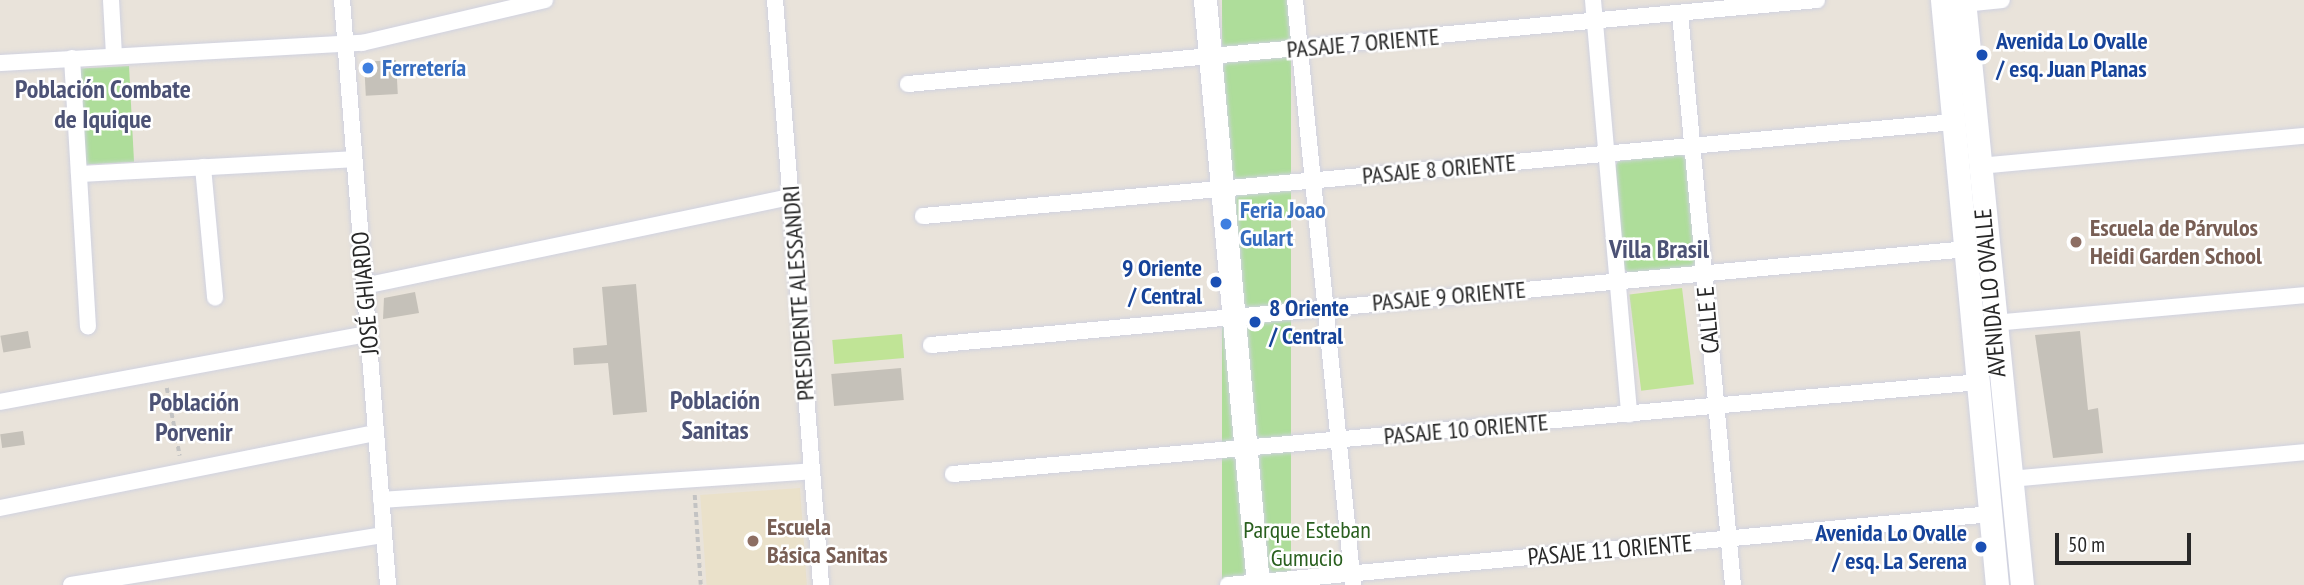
<!DOCTYPE html>
<html>
<head>
<meta charset="utf-8">
<style>
  body { margin:0 }
  #map { position:relative; width:2304px; height:585px; overflow:hidden; background:#e9e3da; font-family:"PT Sans Narrow",sans-serif }
  div>[style] { position:absolute }
  [style*='--x'] { left:calc(var(--x)*1px); top:calc(var(--y)*1px); width:calc(var(--w)*1px); rotate:calc(var(--a)*1deg) }
  .education>* { inset:0; background:#eae1ca; transform-origin:0 0 }
  .green>* { inset:0; background:#aedd9a; transform-origin:0 0 }
  .pitch>* { inset:0; background:#c0e496; transform-origin:0 0 }
  .building>* { inset:0; background:#c5c1b9; transform-origin:0 0 }
  .path>* { height:3.5px; margin-top:-1.75px; transform-origin:0; background:repeating-linear-gradient(90deg,#c3c3c3 0 5px,transparent 0 8.5px) }
  .roads { filter:drop-shadow(0 0 2px #d0d2e0) drop-shadow(0 0 2px #d0d2e0) }
  .street>* { height:16px; margin:-8px; padding:0 8px; transform-origin:8px; border-radius:8px; background:#fff }
  .secondary>* { height:23px; margin:-11.5px; padding:0 11.5px; transform-origin:11.5px; border-radius:11.5px; background:#fff }
  .dots>* { width:19px; height:19px; translate:-50% -50%; box-sizing:border-box; border:4px solid #fff; border-radius:50% }
  span { translate:-50% -50%; white-space:nowrap; text-align:center; line-height:1.15; -webkit-text-stroke:5px #fff; paint-order:stroke }
  .transit-label { font-size:24px; color:#164399; font-weight:700 }
  .left { translate:0 -50%; text-align:left }
  .right { translate:-100% -50%; text-align:right }
  .street-label { font-size:24px; color:#282828 }
  .shop-label { font-size:24px; color:#366cbe; font-weight:700 }
  .education-label { font-size:24px; color:#785e54; font-weight:700 }
  .park-label { font-size:24px; color:#295f1e }
  .neighbourhood-label { font-size:26px; color:#4c5275; font-weight:700 }
  .scale { position:absolute; left:2055px; top:533px; width:136px; height:32px; box-sizing:border-box; border:4px solid #282828; border-top:0; padding-left:9px; font-size:21px; line-height:24px; white-space:nowrap; color:#282828; -webkit-text-stroke:5px #fff; paint-order:stroke }
</style>
</head>
<body>
<div id="map">
  <div class="education">
    <div style="left:800px;top:488px;width:97px;height:100px;rotate:86deg"></div>
  </div>
  <div class="green">
    <div style="left:1222px;top:0;width:69px;height:587px"></div>
    <div style="left:129px;top:66px;width:96px;height:49px;rotate:87deg"></div>
    <div style="clip-path:polygon(1681px 154px,1688px 158px,1700px 261px,1693px 268px,1630px 274px,1624px 269px,1615px 167px,1618px 161px)"></div>
  </div>
  <div class="pitch">
    <div style="left:1682px;top:288px;width:97px;height:53px;rotate:83deg"></div>
    <div style="left:902px;top:334px;width:24px;height:70px;rotate:85deg"></div>
  </div>
  <div class="building">
    <div style="left:396px;top:60px;width:34px;height:32px;rotate:87deg"></div>
    <div style="clip-path:polygon(636px 284px,647px 412px,613px 415px,608px 363px,574px 365px,573px 348px,607px 345px,602px 287px)"></div>
    <div style="clip-path:polygon(415px 292px,419px 313px,383px 319px,384px 298px)"></div>
    <div style="left:28px;top:331px;width:17px;height:28px;rotate:80deg"></div>
    <div style="clip-path:polygon(2080px 331px,2088px 410px,2098px 408px,2103px 453px,2053px 458px,2035px 335px)"></div>
    <div style="left:901px;top:368px;width:32px;height:70px;rotate:85deg"></div>
    <div style="left:23px;top:431px;width:14px;height:23px;rotate:82deg"></div>
  </div>
  <div class="path">
    <div style="--x:167;--y:388;--w:69;--a:79.2"></div>
    <div style="--x:695;--y:495;--w:90;--a:86.2"></div>
  </div>
  <div class="roads">
    <div class="street">
      <div style="--x:111;--y:0;--w:56;--a:86.9"></div>
      <div style="--x:342;--y:0;--w:587;--a:85.5"></div>
      <div style="--x:775;--y:0;--w:587;--a:85.5"></div>
      <div style="--x:1295;--y:0;--w:588;--a:84.34"></div>
      <div style="--x:1593;--y:0;--w:416;--a:85"></div>
      <div style="--x:1964;--y:4;--w:38;--a:-6"></div>
      <div style="--x:1680;--y:13;--w:574;--a:84.71"></div>
      <div style="--x:72;--y:58;--w:269;--a:86.6"></div>
      <div style="--x:0;--y:63;--w:363;--a:-3.2"></div>
      <div style="--x:362;--y:43;--w:188;--a:-13.2"></div>
      <div style="--x:908;--y:84;--w:913;--a:-5.28"></div>
      <div style="--x:1979;--y:166;--w:326;--a:-5.3"></div>
      <div style="--x:203;--y:167;--w:131;--a:84.7"></div>
      <div style="--x:79;--y:174;--w:275;--a:-3.1"></div>
      <div style="--x:923;--y:216;--w:1035;--a:-5.21"></div>
      <div style="--x:364;--y:286;--w:435;--a:-11.8"></div>
      <div style="--x:1993;--y:323;--w:312;--a:-5.1"></div>
      <div style="--x:931;--y:345;--w:1040;--a:-5.29"></div>
      <div style="--x:0;--y:402;--w:374;--a:-10.5"></div>
      <div style="--x:953;--y:474;--w:1030;--a:-5.12"></div>
      <div style="--x:2010;--y:479;--w:295;--a:-5.2"></div>
      <div style="--x:381;--y:500;--w:432;--a:-3.8"></div>
      <div style="--x:0;--y:508;--w:383;--a:-11.3"></div>
      <div style="--x:71;--y:585;--w:317;--a:-9.1"></div>
      <div style="--x:1228;--y:585;--w:767;--a:-5.31"></div>
    </div>
    <div class="secondary">
      <div style="--x:1205;--y:0;--w:587;--a:84.82"></div>
      <div style="--x:1942;--y:0;--w:588;--a:84.63"></div>
      <div style="--x:1964;--y:0;--w:588;--a:84.34"></div>
    </div>
  </div>
  <div class="dots">
    <div style="left:1982px;top:55px;background:#1a4fb4"></div>
    <div style="left:368px;top:68px;background:#3f7fe0"></div>
    <div style="left:1226px;top:224px;background:#3f7fe0"></div>
    <div style="left:2076px;top:242px;background:#8d6e63"></div>
    <div style="left:1216px;top:282px;background:#1a4fb4"></div>
    <div style="left:1255px;top:322px;background:#1a4fb4"></div>
    <div style="left:753px;top:541px;background:#8d6e63"></div>
    <div style="left:1981px;top:547px;background:#1a4fb4"></div>
  </div>
  <div class="transit-label">
    <span class="left" style="left:1996px;top:55px">Avenida Lo Ovalle<br>/ esq. Juan Planas</span>
    <span class="right" style="left:1202px;top:282px">9 Oriente<br>/ Central</span>
    <span class="left" style="left:1269px;top:322px">8 Oriente<br>/ Central</span>
    <span class="right" style="left:1967px;top:547px">Avenida Lo Ovalle<br>/ esq. La Serena</span>
  </div>
  <div class="street-label">
    <span style="left:1363px;top:43px;rotate:-5deg">PASAJE 7 ORIENTE</span>
    <span style="left:1439px;top:169px;rotate:-5deg">PASAJE 8 ORIENTE</span>
    <span style="left:365px;top:293px;rotate:-95deg">JOSÉ GHIARDO</span>
    <span style="left:798px;top:293px;rotate:-94deg">PRESIDENTE ALESSANDRI</span>
    <span style="left:1990px;top:293px;rotate:-95deg">AVENIDA LO OVALLE</span>
    <span style="left:1449px;top:296px;rotate:-5deg">PASAJE 9 ORIENTE</span>
    <span style="left:1708px;top:320px;rotate:-95deg">CALLE E</span>
    <span style="left:1466px;top:429px;rotate:-5deg">PASAJE 10 ORIENTE</span>
    <span style="left:1610px;top:550px;rotate:-5deg">PASAJE 11 ORIENTE</span>
  </div>
  <div class="shop-label">
    <span class="left" style="left:382px;top:68px">Ferretería</span>
    <span class="left" style="left:1240px;top:224px">Feria Joao<br>Gulart</span>
  </div>
  <div class="education-label">
    <span class="left" style="left:2090px;top:242px">Escuela de Párvulos<br>Heidi Garden School</span>
    <span class="left" style="left:767px;top:541px">Escuela<br>Básica Sanitas</span>
  </div>
  <div class="park-label">
    <span style="left:1307px;top:544px">Parque Esteban<br>Gumucio</span>
  </div>
  <div class="neighbourhood-label">
    <span style="left:103px;top:104px">Población Combate<br>de Iquique</span>
    <span style="left:1659px;top:249px">Villa Brasil</span>
    <span style="left:715px;top:415px">Población<br>Sanitas</span>
    <span style="left:194px;top:417px">Población<br>Porvenir</span>
  </div>
  <div class="scale">50 m</div>
</div>
</body>
</html>
